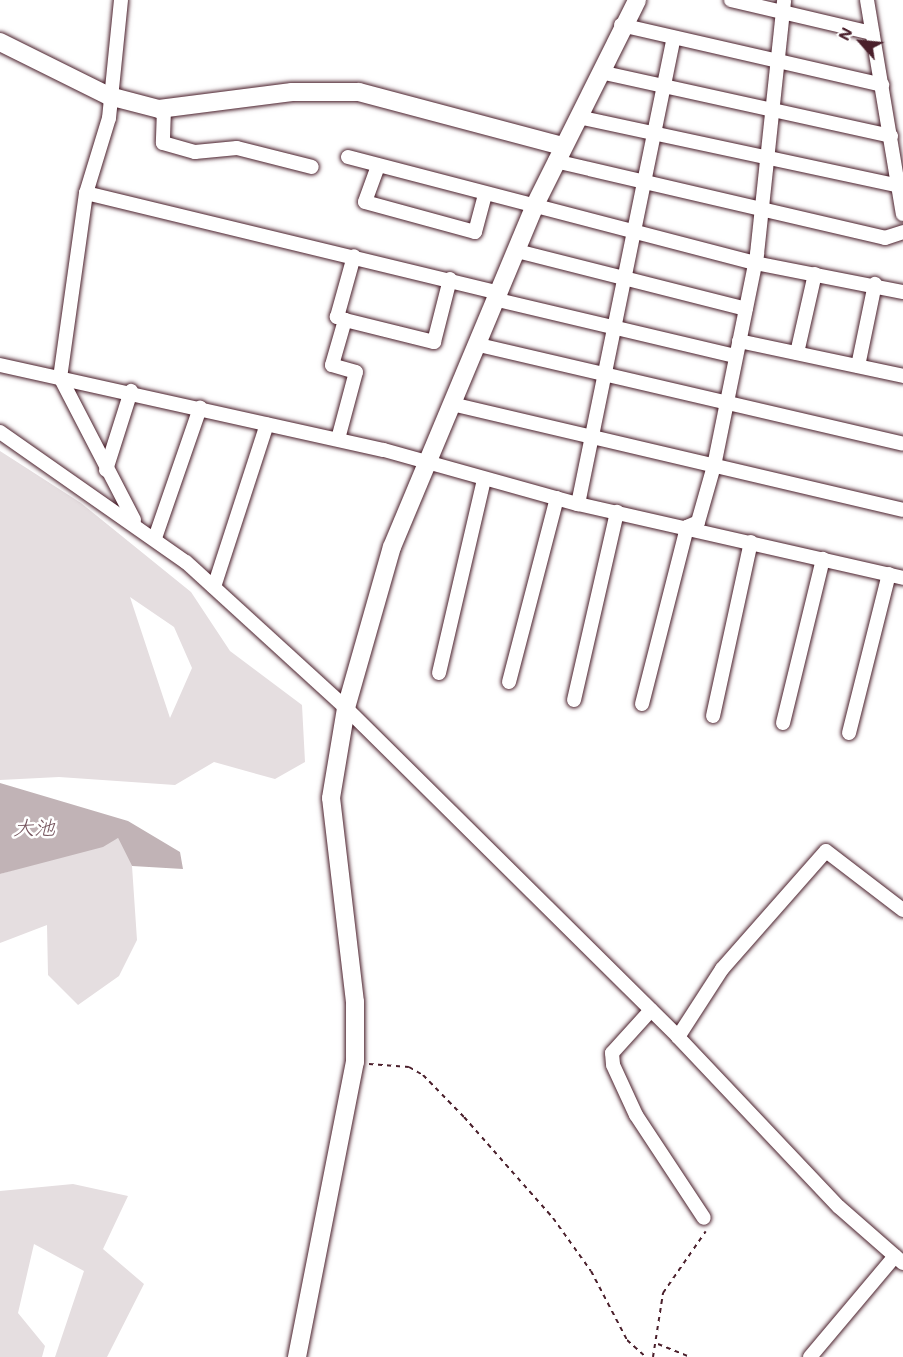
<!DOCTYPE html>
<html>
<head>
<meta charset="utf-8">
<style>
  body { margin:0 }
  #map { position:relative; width:903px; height:1357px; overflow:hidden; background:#fff; font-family:Mali,"Klee One",sans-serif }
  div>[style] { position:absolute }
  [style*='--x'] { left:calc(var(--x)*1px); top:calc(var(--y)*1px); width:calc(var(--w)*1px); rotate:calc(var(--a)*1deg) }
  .green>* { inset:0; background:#e5dee0 }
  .water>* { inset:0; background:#c1b3b6 }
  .path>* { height:2px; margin-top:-1px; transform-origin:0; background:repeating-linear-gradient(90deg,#4a1f2b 0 4.5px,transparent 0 9px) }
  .roads { filter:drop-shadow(0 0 2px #4a1f2b) drop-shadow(0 0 2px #4a1f2b) }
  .street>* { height:14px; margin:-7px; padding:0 7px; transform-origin:7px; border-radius:7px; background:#fff }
  .secondary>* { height:18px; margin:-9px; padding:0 9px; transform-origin:9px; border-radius:9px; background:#fff }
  span { translate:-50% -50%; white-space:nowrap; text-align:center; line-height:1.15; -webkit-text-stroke:5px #fff; paint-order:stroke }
  .water-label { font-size:21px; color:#74535c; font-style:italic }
  .north { position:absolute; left:831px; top:12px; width:60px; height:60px; -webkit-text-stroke:4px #fff; paint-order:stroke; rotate:297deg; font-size:16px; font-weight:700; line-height:24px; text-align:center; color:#4a1f2b }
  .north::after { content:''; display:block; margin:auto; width:21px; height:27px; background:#4a1f2b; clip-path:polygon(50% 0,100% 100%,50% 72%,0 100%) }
</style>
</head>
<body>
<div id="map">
  <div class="green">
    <div style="clip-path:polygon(evenodd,0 451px,81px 503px,191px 592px,230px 651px,302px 705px,305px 762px,275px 779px,214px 762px,175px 785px,59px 777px,0 780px,0 451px,130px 597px,174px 627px,192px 668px,170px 718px,130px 597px)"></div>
    <div style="clip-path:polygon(118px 838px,132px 866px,137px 940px,119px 976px,78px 1005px,48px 975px,47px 925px,0 943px,0 874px)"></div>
    <div style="clip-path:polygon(73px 1184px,128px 1196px,103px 1249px,144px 1284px,107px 1357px,55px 1357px,84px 1271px,34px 1244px,18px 1313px,45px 1346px,42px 1357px,0 1357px,0 1191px)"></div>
  </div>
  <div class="water">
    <div style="clip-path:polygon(0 783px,128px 821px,180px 852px,183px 869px,132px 866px,118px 838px,103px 847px,0 874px)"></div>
  </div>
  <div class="path">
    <div style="--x:369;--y:1064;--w:40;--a:4.3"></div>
    <div style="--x:409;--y:1067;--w:16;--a:30"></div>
    <div style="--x:423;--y:1075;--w:59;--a:45.7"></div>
    <div style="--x:464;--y:1117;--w:135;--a:48.6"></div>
    <div style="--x:553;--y:1218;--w:65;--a:54.4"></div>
    <div style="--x:591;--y:1271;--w:78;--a:62.4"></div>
    <div style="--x:627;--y:1340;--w:25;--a:42"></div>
    <div style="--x:658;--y:1344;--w:35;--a:22"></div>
    <div style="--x:653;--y:1357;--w:65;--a:-81.1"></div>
    <div style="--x:663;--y:1293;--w:75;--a:-55.3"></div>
  </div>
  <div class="roads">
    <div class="street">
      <div style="--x:121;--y:0;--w:119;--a:95.8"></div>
      <div style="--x:109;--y:118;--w:78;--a:107"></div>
      <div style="--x:86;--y:193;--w:186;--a:98"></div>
      <div style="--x:60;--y:377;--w:161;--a:62.6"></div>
      <div style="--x:731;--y:0;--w:145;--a:13.2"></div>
      <div style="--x:867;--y:0;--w:217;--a:80.5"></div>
      <div style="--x:621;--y:25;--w:268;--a:12.9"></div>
      <div style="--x:600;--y:72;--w:298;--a:12.4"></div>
      <div style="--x:164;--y:109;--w:34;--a:92"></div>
      <div style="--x:163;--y:143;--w:33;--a:16"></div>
      <div style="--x:195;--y:152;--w:42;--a:-5.4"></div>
      <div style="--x:237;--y:148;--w:77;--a:14.2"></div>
      <div style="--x:578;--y:117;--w:328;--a:12.1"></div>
      <div style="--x:348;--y:157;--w:421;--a:14.6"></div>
      <div style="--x:755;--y:263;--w:151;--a:11.1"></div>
      <div style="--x:555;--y:161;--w:339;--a:13.1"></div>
      <div style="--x:885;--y:238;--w:19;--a:-18"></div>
      <div style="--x:378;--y:166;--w:38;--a:110"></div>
      <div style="--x:365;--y:202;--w:114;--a:15.3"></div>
      <div style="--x:475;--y:232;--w:38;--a:-75"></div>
      <div style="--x:86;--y:193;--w:426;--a:13.6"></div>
      <div style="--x:517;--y:251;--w:236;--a:14.2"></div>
      <div style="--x:498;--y:300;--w:244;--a:13.3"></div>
      <div style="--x:345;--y:320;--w:92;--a:13.9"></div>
      <div style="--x:434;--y:342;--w:65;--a:-75.7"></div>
      <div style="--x:739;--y:341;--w:168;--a:12"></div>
      <div style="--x:479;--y:345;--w:435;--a:13.1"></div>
      <div style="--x:797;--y:353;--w:81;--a:-77.2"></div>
      <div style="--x:0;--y:365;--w:393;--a:12.5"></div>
      <div style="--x:384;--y:450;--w:201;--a:15.6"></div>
      <div style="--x:578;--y:504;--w:333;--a:12.8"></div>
      <div style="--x:858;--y:366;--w:84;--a:-78.3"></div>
      <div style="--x:456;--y:405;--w:459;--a:13.2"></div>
      <div style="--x:0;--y:432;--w:227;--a:35"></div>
      <div style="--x:186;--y:562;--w:217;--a:42.4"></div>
      <div style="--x:346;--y:708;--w:467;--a:44.7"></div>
      <div style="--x:678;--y:1037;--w:234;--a:46.6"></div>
      <div style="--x:839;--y:1207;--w:85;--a:41.2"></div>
      <div style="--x:338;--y:439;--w:69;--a:-75"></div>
      <div style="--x:356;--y:372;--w:25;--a:-164"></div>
      <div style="--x:332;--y:365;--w:47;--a:-73.9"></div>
      <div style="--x:345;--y:320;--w:9;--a:-159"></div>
      <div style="--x:337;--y:317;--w:63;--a:-74.4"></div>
      <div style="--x:106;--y:470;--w:83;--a:-72.4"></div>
      <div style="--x:578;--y:504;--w:476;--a:-78.4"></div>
      <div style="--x:687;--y:527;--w:12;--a:-24"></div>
      <div style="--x:698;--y:522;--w:58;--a:-74.1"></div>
      <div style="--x:714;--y:466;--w:216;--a:-78.5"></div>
      <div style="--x:757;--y:254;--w:255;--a:-83.9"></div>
      <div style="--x:155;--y:538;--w:138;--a:-70.9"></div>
      <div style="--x:214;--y:587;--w:171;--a:-72"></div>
      <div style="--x:439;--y:673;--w:198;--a:-76.9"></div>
      <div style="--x:509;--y:682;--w:190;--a:-75.4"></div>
      <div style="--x:574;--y:700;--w:193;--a:-77.1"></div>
      <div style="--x:642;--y:704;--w:183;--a:-75.7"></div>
      <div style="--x:713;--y:716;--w:178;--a:-77.7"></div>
      <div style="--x:783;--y:723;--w:169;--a:-76.3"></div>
      <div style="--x:849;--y:733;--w:164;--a:-75.9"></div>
      <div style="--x:651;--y:1010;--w:58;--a:132.2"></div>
      <div style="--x:612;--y:1053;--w:12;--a:85"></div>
      <div style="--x:613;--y:1065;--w:55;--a:65.3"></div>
      <div style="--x:636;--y:1115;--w:123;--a:56.6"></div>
      <div style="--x:678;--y:1037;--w:81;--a:-57.1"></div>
      <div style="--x:722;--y:969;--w:157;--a:-48.6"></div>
      <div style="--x:826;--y:851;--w:97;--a:37.5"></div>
      <div style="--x:810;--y:1357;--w:132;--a:-49.9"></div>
    </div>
    <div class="secondary">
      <div style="--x:0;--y:42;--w:122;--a:26.4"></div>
      <div style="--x:109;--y:96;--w:52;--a:14.6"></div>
      <div style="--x:159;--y:109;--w:134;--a:-7.3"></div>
      <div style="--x:292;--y:92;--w:67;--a:0"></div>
      <div style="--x:359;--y:92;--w:210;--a:14.9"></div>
      <div style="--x:297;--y:1357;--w:301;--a:-78.9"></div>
      <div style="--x:355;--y:1062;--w:60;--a:-90"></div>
      <div style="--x:355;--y:1002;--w:205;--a:-96.7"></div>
      <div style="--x:331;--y:798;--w:91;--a:-80.5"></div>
      <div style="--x:346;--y:708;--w:167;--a:-74.1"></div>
      <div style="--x:392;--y:547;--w:368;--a:-67.3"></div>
      <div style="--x:534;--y:207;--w:231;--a:-63.5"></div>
    </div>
  </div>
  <div class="water-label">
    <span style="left:34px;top:827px">大池</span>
  </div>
  <div class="north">N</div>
</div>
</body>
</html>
